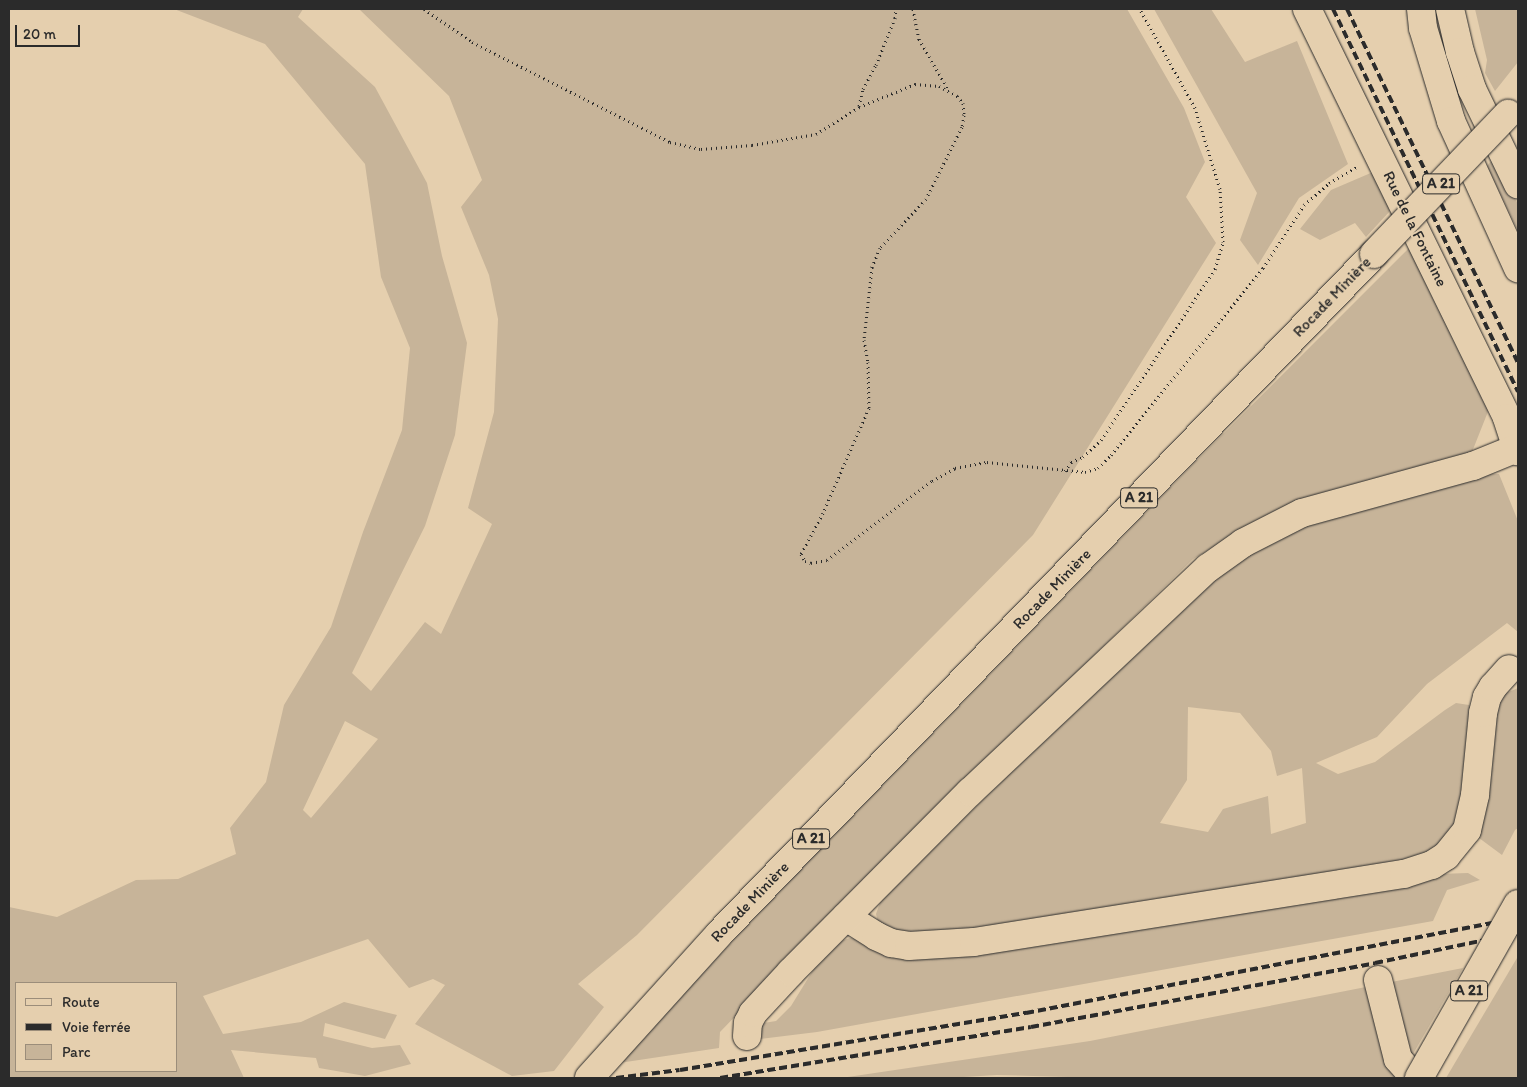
<!DOCTYPE html>
<html>
<head>
<meta charset="utf-8">
<style>
  body { margin:0 }
  #map { position:relative; width:1527px; height:1087px; overflow:hidden; background:#e5cfae; font-family:Itim,sans-serif }
  div>[style] { position:absolute }
  [style*='--x'] { left:calc(var(--x)*1px); top:calc(var(--y)*1px); width:calc(var(--w)*1px); rotate:calc(var(--a)*1deg) }
  .green>* { inset:0; background:#c7b499 }
  .path>* { height:3px; margin-top:-1.5px; transform-origin:0; background:repeating-linear-gradient(90deg,#2b2b2b 0 1px,transparent 0 5px) }
  .roads { filter:drop-shadow(0 0 1px #2b2b2b) drop-shadow(0 0 1px #2b2b2b) }
  .minor>* { height:28px; margin:-14px; padding:0 14px; transform-origin:14px; border-radius:14px; background:#e5cfae }
  .highway>* { height:28px; margin:-14px; padding:0 14px; transform-origin:14px; border-radius:14px; background:#e5cfae }
  .rail>* { height:4px; margin-top:-2px; transform-origin:0; background:repeating-linear-gradient(90deg,#2b2b2b 0 8px,transparent 0 12px) }
  .bridges { filter:drop-shadow(0 0 1px #2b2b2b) drop-shadow(0 0 1px #2b2b2b) }
  .highway-bridge>* { height:28px; margin:-14px; padding:0 14px; transform-origin:14px; border-radius:14px; background:#e5cfae }
  span { translate:-50% -50%; white-space:nowrap; text-align:center; line-height:1.15; -webkit-text-stroke:4px #e5cfae; paint-order:stroke }
  .shield-label span { padding:1px 4px; background:#e5cfae; border:1px solid; border-radius:4px; -webkit-text-stroke-width:0 }
  .shield-label { font-size:15px; color:#2b2b2b; font-weight:700 }
  .street-label { font-size:16px; color:#2b2b2b }
  .frame { position:absolute; inset:0; border:10px solid #2b2b2b; pointer-events:none }
  .legend { position:absolute; left:15px; top:982px; width:162px; height:90px; box-sizing:border-box; background:#e5cfae; border:1px solid #9b8d7a; margin:0; padding:6px 9px; list-style:none; font-size:15px; color:#2b2b2b }
  .legend li { display:flex; align-items:center; gap:10px; height:25px }
  .legend b { width:25px; border:1px solid #9b8d7a }
  .scale { position:absolute; left:15px; top:25px; width:65px; height:22px; box-sizing:border-box; border:2px solid #2b2b2b; border-top:0; padding-left:6px; font-size:15px; line-height:18px; white-space:nowrap; color:#2b2b2b; -webkit-text-stroke:4px #e5cfae; paint-order:stroke }
</style>
</head>
<body>
<div id="map">
  <div class="green">
    <div style="clip-path:polygon(evenodd,174px 9px,303px 9px,298px 17px,375px 87px,427px 183px,442px 256px,467px 343px,455px 435px,425px 526px,352px 673px,371px 691px,425px 622px,441px 634px,492px 524px,468px 508px,494px 412px,498px 319px,489px 275px,461px 207px,482px 180px,449px 96px,359px 9px,1127px 9px,1184px 108px,1205px 162px,1186px 197px,1216px 243px,1033px 535px,637px 935px,578px 984px,604px 1007px,554px 1071px,512px 1076px,415px 1024px,445px 985px,433px 979px,409px 988px,368px 939px,203px 996px,223px 1034px,301px 1022px,344px 1002px,397px 1015px,385px 1039px,325px 1023px,323px 1036px,372px 1048px,400px 1045px,411px 1064px,365px 1076px,319px 1068px,316px 1058px,231px 1050px,244px 1078px,9px 1078px,9px 907px,57px 917px,136px 880px,178px 879px,236px 854px,230px 828px,266px 782px,284px 705px,331px 627px,363px 532px,402px 430px,410px 348px,381px 277px,365px 164px,265px 44px,174px 9px,345px 721px,378px 739px,311px 818px,303px 810px,345px 721px,174px 9px,16px 983px,176px 983px,176px 1071px,16px 1071px,16px 983px)"></div>
    <div style="clip-path:polygon(1154px 9px,1211px 9px,1245px 62px,1297px 41px,1348px 164px,1299px 198px,1258px 265px,1240px 240px,1257px 193px)"></div>
    <div style="clip-path:polygon(1475px 9px,1518px 9px,1518px 62px,1495px 91px,1485px 73px,1487px 60px)"></div>
    <div style="clip-path:polygon(1493px 159px,1518px 204px,1518px 231px,1487px 166px)"></div>
    <div style="clip-path:polygon(1373px 172px,1390px 211px,1366px 237px,1355px 223px,1320px 240px,1300px 229px,1331px 190px)"></div>
    <div style="clip-path:polygon(1413px 244px,1491px 404px,1470px 457px,1259px 520px,1193px 559px,913px 832px,720px 1032px,719px 1048px,619px 1063px,643px 1035px,790px 881px,1196px 461px)"></div>
    <div style="clip-path:polygon(evenodd,1472px 473px,1499px 474px,1518px 521px,1518px 632px,1507px 623px,1427px 684px,1377px 737px,1316px 763px,1338px 774px,1375px 762px,1445px 710px,1456px 703px,1469px 705px,1475px 712px,1463px 813px,1433px 856px,932px 939px,880px 930px,876px 914px,882px 897px,1202px 588px,1249px 553px,1310px 519px,1472px 473px,1188px 707px,1240px 713px,1271px 751px,1277px 776px,1302px 768px,1306px 823px,1271px 834px,1268px 796px,1223px 809px,1208px 832px,1160px 823px,1187px 780px,1188px 707px)"></div>
    <div style="clip-path:polygon(1518px 688px,1518px 828px,1515px 830px,1502px 855px,1475px 835px,1492px 723px,1504px 694px)"></div>
    <div style="clip-path:polygon(1468px 873px,1480px 880px,1447px 890px,1433px 921px,817px 1032px,760px 1039px,758px 1024px,776px 1021px,791px 1006px,823px 954px,835px 943px,850px 938px,865px 940px,874px 947px,1439px 874px)"></div>
    <div style="clip-path:polygon(1518px 957px,1518px 1078px,1446px 1078px,1517px 958px)"></div>
    <div style="clip-path:polygon(1463px 968px,1399px 1078px,1102px 1078px,997px 1075px,947px 1078px,841px 1078px,1090px 1041px)"></div>
  </div>
  <div class="path">
    <div style="--x:424;--y:9;--w:58;--a:34.5"></div>
    <div style="--x:472;--y:42;--w:222;--a:26.8"></div>
    <div style="--x:670;--y:142;--w:32;--a:13"></div>
    <div style="--x:701;--y:149;--w:51;--a:-4.5"></div>
    <div style="--x:752;--y:145;--w:65;--a:-9.8"></div>
    <div style="--x:816;--y:134;--w:51;--a:-32.1"></div>
    <div style="--x:859;--y:107;--w:61;--a:-22.3"></div>
    <div style="--x:915;--y:84;--w:24;--a:5"></div>
    <div style="--x:939;--y:86;--w:21;--a:29"></div>
    <div style="--x:957;--y:96;--w:9;--a:49"></div>
    <div style="--x:963;--y:103;--w:12;--a:85"></div>
    <div style="--x:964;--y:115;--w:12;--a:99"></div>
    <div style="--x:962;--y:127;--w:80;--a:116.6"></div>
    <div style="--x:926;--y:199;--w:67;--a:133.2"></div>
    <div style="--x:880;--y:248;--w:21;--a:113"></div>
    <div style="--x:872;--y:267;--w:73;--a:96.3"></div>
    <div style="--x:864;--y:340;--w:22;--a:80"></div>
    <div style="--x:868;--y:362;--w:46;--a:88.8"></div>
    <div style="--x:869;--y:408;--w:115;--a:113.7"></div>
    <div style="--x:823;--y:513;--w:47;--a:118.2"></div>
    <div style="--x:801;--y:554;--w:8;--a:60"></div>
    <div style="--x:805;--y:561;--w:6;--a:18"></div>
    <div style="--x:811;--y:563;--w:16;--a:-11"></div>
    <div style="--x:827;--y:560;--w:131;--a:-37"></div>
    <div style="--x:932;--y:481;--w:26;--a:-29"></div>
    <div style="--x:955;--y:468;--w:33;--a:-11"></div>
    <div style="--x:987;--y:462;--w:99;--a:5.8"></div>
    <div style="--x:1085;--y:472;--w:14;--a:-17"></div>
    <div style="--x:1098;--y:468;--w:18;--a:-45"></div>
    <div style="--x:1111;--y:455;--w:241;--a:-50.9"></div>
    <div style="--x:1263;--y:268;--w:75;--a:-56.9"></div>
    <div style="--x:1304;--y:205;--w:33;--a:-41"></div>
    <div style="--x:1329;--y:183;--w:34;--a:-30"></div>
    <div style="--x:913;--y:9;--w:31;--a:79"></div>
    <div style="--x:919;--y:39;--w:60;--a:60"></div>
    <div style="--x:859;--y:106;--w:17;--a:-77"></div>
    <div style="--x:863;--y:89;--w:27;--a:-62"></div>
    <div style="--x:876;--y:65;--w:51;--a:-68"></div>
    <div style="--x:895;--y:18;--w:9;--a:-84"></div>
    <div style="--x:1065;--y:471;--w:11;--a:-56"></div>
    <div style="--x:1071;--y:462;--w:13;--a:-23"></div>
    <div style="--x:1083;--y:457;--w:25;--a:-43"></div>
    <div style="--x:1101;--y:440;--w:206;--a:-56.3"></div>
    <div style="--x:1215;--y:269;--w:28;--a:-73"></div>
    <div style="--x:1223;--y:242;--w:53;--a:-93.2"></div>
    <div style="--x:1220;--y:189;--w:85;--a:-107.2"></div>
    <div style="--x:1195;--y:108;--w:113;--a:-119.1"></div>
  </div>
  <div class="roads">
    <div class="minor">
      <div style="--x:1307;--y:9;--w:455;--a:63.9"></div>
      <div style="--x:1507;--y:418;--w:35;--a:72"></div>
      <div style="--x:846;--y:917;--w:36;--a:32"></div>
      <div style="--x:876;--y:936;--w:17;--a:25"></div>
      <div style="--x:891;--y:943;--w:18;--a:9"></div>
      <div style="--x:909;--y:946;--w:65;--a:-3.5"></div>
      <div style="--x:974;--y:942;--w:435;--a:-9"></div>
      <div style="--x:1404;--y:874;--w:29;--a:-18"></div>
      <div style="--x:1432;--y:865;--w:17;--a:-33"></div>
      <div style="--x:1446;--y:856;--w:33;--a:-51"></div>
      <div style="--x:1467;--y:830;--w:36;--a:-77"></div>
      <div style="--x:1475;--y:795;--w:82;--a:-84.4"></div>
      <div style="--x:1483;--y:713;--w:16;--a:-76"></div>
      <div style="--x:1487;--y:697;--w:12;--a:-59"></div>
      <div style="--x:1493;--y:687;--w:24;--a:-48"></div>
      <div style="--x:1378;--y:980;--w:81;--a:75.8"></div>
      <div style="--x:1398;--y:1059;--w:25;--a:48"></div>
      <div style="--x:747;--y:1036;--w:13;--a:-86"></div>
      <div style="--x:748;--y:1023;--w:11;--a:-63"></div>
      <div style="--x:753;--y:1013;--w:56;--a:-47.2"></div>
      <div style="--x:791;--y:972;--w:254;--a:-45.2"></div>
      <div style="--x:970;--y:792;--w:327;--a:-43.3"></div>
      <div style="--x:1208;--y:568;--w:43;--a:-35.5"></div>
      <div style="--x:1243;--y:543;--w:66;--a:-27"></div>
      <div style="--x:1302;--y:513;--w:177;--a:-15.4"></div>
      <div style="--x:1473;--y:466;--w:48;--a:-22.2"></div>
    </div>
    <div class="highway">
      <div style="--x:1421;--y:9;--w:19;--a:84"></div>
      <div style="--x:1423;--y:28;--w:97;--a:73.2"></div>
      <div style="--x:1451;--y:121;--w:162;--a:65.5"></div>
      <div style="--x:1450;--y:9;--w:44;--a:76.9"></div>
      <div style="--x:1460;--y:52;--w:39;--a:72"></div>
      <div style="--x:1472;--y:89;--w:106;--a:64.2"></div>
      <div style="--x:589;--y:1078;--w:194;--a:-47.9"></div>
      <div style="--x:719;--y:934;--w:944;--a:-46.07"></div>
    </div>
  </div>
  <div class="rail">
    <div style="--x:1333;--y:9;--w:425;--a:64.2"></div>
    <div style="--x:1347;--y:9;--w:393;--a:64.2"></div>
    <div style="--x:616;--y:1078;--w:64;--a:-7.1"></div>
    <div style="--x:680;--y:1070;--w:351;--a:-9.4"></div>
    <div style="--x:1026;--y:1013;--w:501;--a:-10.93"></div>
    <div style="--x:720;--y:1078;--w:315;--a:-9.3"></div>
    <div style="--x:1031;--y:1027;--w:350;--a:-10.5"></div>
    <div style="--x:1375;--y:963;--w:146;--a:-11.8"></div>
  </div>
  <div class="bridges">
    <div class="highway-bridge">
      <div style="--x:1374;--y:254;--w:194;--a:-46.3"></div>
      <div style="--x:1419;--y:1078;--w:200;--a:-60.4"></div>
    </div>
  </div>
  <div class="shield-label">
    <span style="left:1441px;top:184px">A 21</span>
    <span style="left:1139px;top:498px">A 21</span>
    <span style="left:811px;top:839px">A 21</span>
    <span style="left:1469px;top:991px">A 21</span>
  </div>
  <div class="street-label">
    <span style="left:1415px;top:229px;rotate:64deg">Rue de la Fontaine</span>
    <span style="left:1332px;top:297px;rotate:-46deg">Rocade Minière</span>
    <span style="left:1052px;top:589px;rotate:-46deg">Rocade Minière</span>
    <span style="left:750px;top:902px;rotate:-46deg">Rocade Minière</span>
  </div>
  <div class="frame"></div>
  <ul class="legend">
  <li><b style="height:6px;background:#e5cfae"></b>Route</li>
  <li><b style="height:6px;background:#2b2b2b"></b>Voie ferrée</li>
  <li><b style="height:14px;background:#c7b499"></b>Parc</li>
  </ul>
  <div class="scale">20 m</div>
</div>
</body>
</html>
